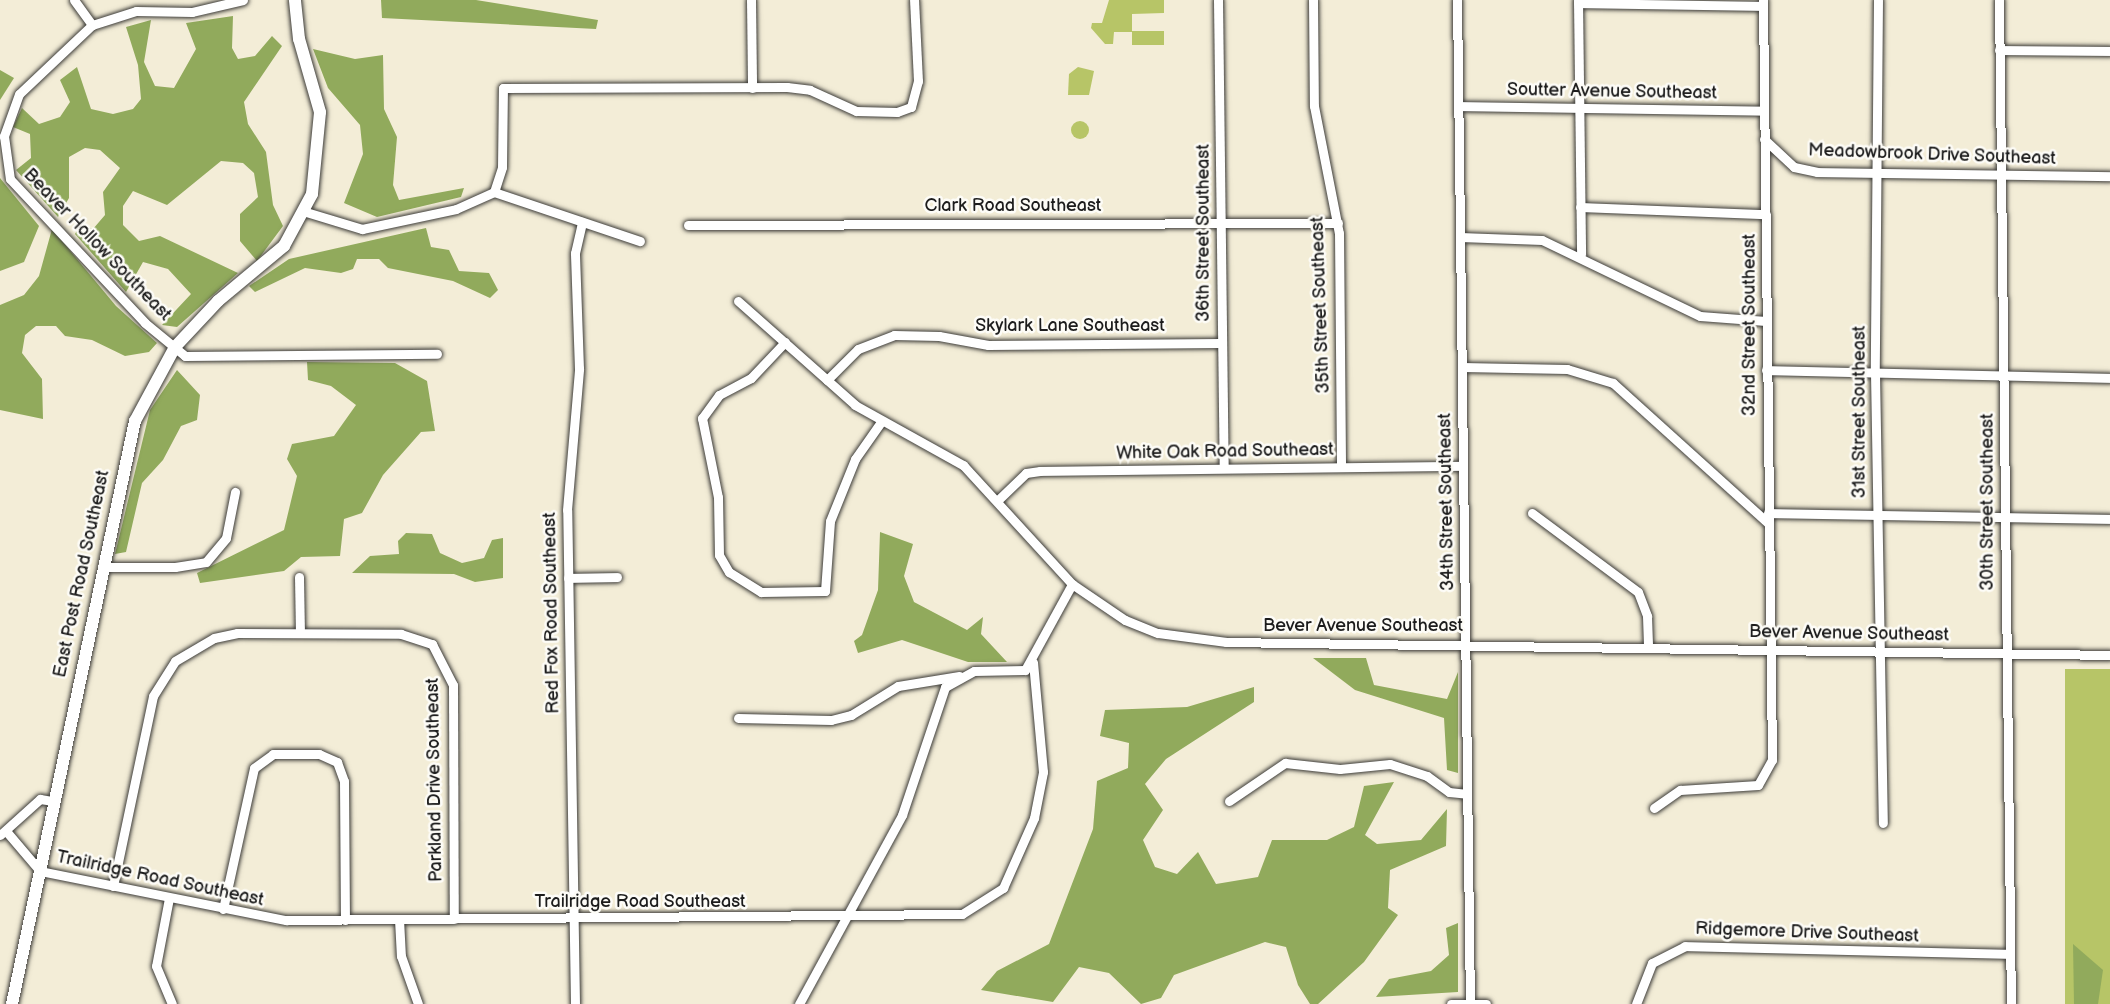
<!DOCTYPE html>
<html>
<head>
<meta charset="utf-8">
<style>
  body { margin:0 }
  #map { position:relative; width:2110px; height:1004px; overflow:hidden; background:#f3edd7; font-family:"Balsamiq Sans",sans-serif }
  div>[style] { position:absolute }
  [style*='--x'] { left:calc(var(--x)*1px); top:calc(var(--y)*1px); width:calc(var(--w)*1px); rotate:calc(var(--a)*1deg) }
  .green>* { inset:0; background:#b7c567; transform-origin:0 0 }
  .round { border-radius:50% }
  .forest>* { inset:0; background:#91aa5c }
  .roads { filter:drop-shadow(0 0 2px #3c3b38) drop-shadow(0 0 2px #3c3b38) }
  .minor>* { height:9px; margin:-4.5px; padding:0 4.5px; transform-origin:4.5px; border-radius:4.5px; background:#fff }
  .major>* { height:12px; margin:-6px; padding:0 6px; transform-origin:6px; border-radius:6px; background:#fff }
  span { translate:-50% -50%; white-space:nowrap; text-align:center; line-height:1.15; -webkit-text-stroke:5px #fdfcf7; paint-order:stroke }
  .street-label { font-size:18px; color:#1c1c1c }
</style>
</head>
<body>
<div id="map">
  <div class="green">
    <div style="clip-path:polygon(1109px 0,1164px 0,1164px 13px,1132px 14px,1132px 31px,1164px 31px,1164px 45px,1132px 45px,1132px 32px,1114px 32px,1113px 44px,1105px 44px,1091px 28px,1092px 23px,1102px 23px)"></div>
    <div style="clip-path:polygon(1078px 67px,1094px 71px,1089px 95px,1068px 95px,1069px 74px)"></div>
    <div class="round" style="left:1071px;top:121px;width:18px;height:18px"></div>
    <div style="left:2065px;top:669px;width:45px;height:335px"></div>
  </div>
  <div class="forest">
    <div style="clip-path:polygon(381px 0,476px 0,598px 20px,596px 29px,382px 18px)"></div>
    <div style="clip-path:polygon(233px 16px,232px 48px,238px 59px,255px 56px,272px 36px,282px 46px,244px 102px,248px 124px,266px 152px,273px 205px,283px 226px,257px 261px,240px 241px,240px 214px,258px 197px,254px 173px,243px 163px,221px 161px,167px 205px,133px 191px,123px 206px,123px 225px,139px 241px,160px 236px,238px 273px,177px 327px,162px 325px,191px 294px,168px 269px,143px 262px,126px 292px,75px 234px,81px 224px,93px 229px,105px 215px,103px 192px,120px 168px,100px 150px,85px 148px,69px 157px,69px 198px,58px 217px,16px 170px,31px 158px,30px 134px,13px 127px,22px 108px,39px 124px,60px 117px,70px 102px,60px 80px,77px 67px,91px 109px,113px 114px,133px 109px,141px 99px,138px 65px,126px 27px,151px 20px,144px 62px,155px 86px,174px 88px,196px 49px,186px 23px)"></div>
    <div style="clip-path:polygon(313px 49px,355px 59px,383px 55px,384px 109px,397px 137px,393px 185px,399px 200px,464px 188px,461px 197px,377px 217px,344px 203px,363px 154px,360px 125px,328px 88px)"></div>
    <div style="clip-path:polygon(0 70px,14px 78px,0 100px)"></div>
    <div style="clip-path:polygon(0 178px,39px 226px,24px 262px,0 271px)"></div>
    <div style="clip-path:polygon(426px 228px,431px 247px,449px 250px,459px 271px,489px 273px,498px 290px,490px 298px,453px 281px,388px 268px,379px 259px,357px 259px,353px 269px,341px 273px,305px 268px,255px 292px,249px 286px,289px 259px)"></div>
    <div style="clip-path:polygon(52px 229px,116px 306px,157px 343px,149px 352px,125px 356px,92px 340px,65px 336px,56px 326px,36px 326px,25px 335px,22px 353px,42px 379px,43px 419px,0 410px,0 305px,24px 295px,39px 276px)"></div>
    <div style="clip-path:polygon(307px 362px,395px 363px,427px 381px,435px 431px,421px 432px,383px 475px,362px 513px,344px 519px,340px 556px,301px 557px,284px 571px,200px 583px,197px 573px,284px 530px,297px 476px,287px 459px,292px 444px,334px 436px,356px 405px,331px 386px,308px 380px)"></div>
    <div style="clip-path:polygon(177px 370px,200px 395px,197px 420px,181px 426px,163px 460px,142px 483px,126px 552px,115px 554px,150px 410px)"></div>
    <div style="clip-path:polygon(880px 532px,913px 544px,904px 576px,914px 602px,967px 630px,983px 617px,981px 634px,1007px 662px,968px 662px,902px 640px,858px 653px,854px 641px,862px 635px,878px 590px)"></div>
    <div style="clip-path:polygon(406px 533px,432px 534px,440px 553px,462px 563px,484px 558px,492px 540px,503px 538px,503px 578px,475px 582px,454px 574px,352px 573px,370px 556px,399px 554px,398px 541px)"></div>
    <div style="clip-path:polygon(1313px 658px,1366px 658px,1374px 685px,1447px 699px,1458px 672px,1458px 773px,1447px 770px,1444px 718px,1355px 690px)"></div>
    <div style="clip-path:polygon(1254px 687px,1254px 702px,1166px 759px,1145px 784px,1163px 810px,1143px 840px,1155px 867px,1177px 874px,1198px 852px,1216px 884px,1258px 877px,1272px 840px,1327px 840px,1354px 827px,1364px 786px,1394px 782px,1365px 835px,1377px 844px,1421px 840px,1447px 809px,1446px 846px,1390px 870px,1388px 908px,1398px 915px,1364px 962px,1318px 1004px,1310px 1004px,1298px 985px,1286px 947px,1265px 942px,1174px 975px,1161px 998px,1141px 1004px,1109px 973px,1079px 967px,1053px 1002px,981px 990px,997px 971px,1049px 944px,1093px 829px,1097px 781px,1128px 768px,1129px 743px,1100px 736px,1105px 710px,1187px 707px)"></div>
    <div style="clip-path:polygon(1458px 923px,1458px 992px,1376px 997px,1389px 979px,1431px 971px,1449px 955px,1446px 928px)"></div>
    <div style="clip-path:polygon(2073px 944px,2103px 970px,2098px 1004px,2074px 1004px)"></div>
  </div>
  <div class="roads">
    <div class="minor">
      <div style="--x:74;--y:0;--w:31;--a:54"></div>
      <div style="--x:243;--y:0;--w:52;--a:166.8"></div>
      <div style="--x:192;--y:12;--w:56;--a:-179"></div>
      <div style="--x:136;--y:11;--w:46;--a:162.3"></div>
      <div style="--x:92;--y:25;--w:100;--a:136.6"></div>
      <div style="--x:19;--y:94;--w:45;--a:109.7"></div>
      <div style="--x:4;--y:136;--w:43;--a:82.1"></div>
      <div style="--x:10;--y:179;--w:197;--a:46.8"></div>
      <div style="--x:145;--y:323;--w:52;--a:39.5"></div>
      <div style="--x:185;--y:356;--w:252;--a:-0.5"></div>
      <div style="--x:751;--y:0;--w:88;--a:89.3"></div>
      <div style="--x:1218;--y:0;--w:467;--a:89.3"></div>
      <div style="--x:1313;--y:0;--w:106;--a:89.5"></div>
      <div style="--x:1314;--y:106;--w:129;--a:78.9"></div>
      <div style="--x:1339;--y:233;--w:233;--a:89.5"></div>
      <div style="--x:1457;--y:0;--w:1004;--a:89.26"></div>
      <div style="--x:1578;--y:0;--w:254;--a:89.3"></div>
      <div style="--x:1878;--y:0;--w:373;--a:90.5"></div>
      <div style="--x:1875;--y:373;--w:450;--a:89"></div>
      <div style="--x:1999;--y:0;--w:1004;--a:89.32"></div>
      <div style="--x:1578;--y:3;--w:185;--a:0.9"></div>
      <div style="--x:1999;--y:50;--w:111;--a:0.5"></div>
      <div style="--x:1459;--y:106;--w:305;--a:0.9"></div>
      <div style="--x:1764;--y:139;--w:41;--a:43"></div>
      <div style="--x:1794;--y:167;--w:24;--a:12"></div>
      <div style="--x:1817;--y:172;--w:293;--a:0.8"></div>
      <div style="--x:494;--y:192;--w:26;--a:-72"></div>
      <div style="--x:502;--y:167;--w:79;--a:-89.3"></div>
      <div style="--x:503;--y:88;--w:284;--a:-0.2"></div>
      <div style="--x:787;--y:87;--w:23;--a:7"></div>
      <div style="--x:810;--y:90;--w:51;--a:24.5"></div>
      <div style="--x:856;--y:111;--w:41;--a:1.4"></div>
      <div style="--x:897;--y:112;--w:15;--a:-20"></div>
      <div style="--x:911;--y:107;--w:27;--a:-75"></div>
      <div style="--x:918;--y:81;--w:81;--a:-92.8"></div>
      <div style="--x:494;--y:192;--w:154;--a:18.6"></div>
      <div style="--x:1580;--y:207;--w:186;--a:2.2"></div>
      <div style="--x:306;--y:212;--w:59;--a:16.9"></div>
      <div style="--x:362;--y:229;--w:96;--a:-12"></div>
      <div style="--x:456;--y:209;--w:42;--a:-24.1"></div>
      <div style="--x:688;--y:225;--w:650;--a:-0.18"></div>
      <div style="--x:1460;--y:237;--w:82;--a:2.1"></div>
      <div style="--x:1542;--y:240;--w:175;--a:25.7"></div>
      <div style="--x:1700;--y:316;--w:66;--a:4.3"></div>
      <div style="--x:738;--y:301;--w:157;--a:41.6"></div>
      <div style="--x:855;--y:405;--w:124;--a:29.1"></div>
      <div style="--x:963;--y:465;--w:161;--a:47.5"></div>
      <div style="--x:1072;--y:584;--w:64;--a:34.2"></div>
      <div style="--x:1125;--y:620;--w:35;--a:22"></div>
      <div style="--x:1158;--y:633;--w:69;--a:7.5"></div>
      <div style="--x:1226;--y:642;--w:884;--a:0.84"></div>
      <div style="--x:785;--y:342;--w:50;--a:133.4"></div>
      <div style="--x:751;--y:378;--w:36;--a:152"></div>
      <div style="--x:719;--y:395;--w:29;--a:126"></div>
      <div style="--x:702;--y:418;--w:81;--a:78.6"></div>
      <div style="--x:718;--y:497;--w:58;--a:89"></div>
      <div style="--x:719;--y:555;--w:20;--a:60"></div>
      <div style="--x:729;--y:572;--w:38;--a:32"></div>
      <div style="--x:761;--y:592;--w:64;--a:-0.9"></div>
      <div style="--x:825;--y:591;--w:70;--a:-85.9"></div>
      <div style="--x:830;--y:521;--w:67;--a:-68"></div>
      <div style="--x:855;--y:459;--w:45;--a:-54.9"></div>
      <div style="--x:1462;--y:367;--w:105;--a:1.1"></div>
      <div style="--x:1567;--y:369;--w:48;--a:16.9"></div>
      <div style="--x:1613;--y:383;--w:209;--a:42.1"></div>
      <div style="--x:1766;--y:370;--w:344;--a:1.3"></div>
      <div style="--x:827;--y:380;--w:44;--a:-45"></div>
      <div style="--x:858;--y:349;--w:39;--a:-21"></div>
      <div style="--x:894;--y:335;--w:45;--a:1.3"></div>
      <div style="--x:939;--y:336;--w:50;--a:10.4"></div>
      <div style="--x:988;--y:345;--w:233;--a:-0.5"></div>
      <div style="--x:998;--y:500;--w:39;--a:-44"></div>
      <div style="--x:1026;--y:473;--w:14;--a:-8"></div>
      <div style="--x:1040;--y:471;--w:423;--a:-0.7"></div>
      <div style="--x:1532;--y:513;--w:132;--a:36.7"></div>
      <div style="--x:1638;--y:592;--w:26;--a:69"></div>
      <div style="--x:1647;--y:616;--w:30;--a:88"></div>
      <div style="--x:1768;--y:513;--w:342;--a:1"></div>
      <div style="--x:102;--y:567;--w:73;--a:0"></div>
      <div style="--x:175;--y:567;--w:31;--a:-9"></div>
      <div style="--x:206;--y:562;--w:31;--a:-50"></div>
      <div style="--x:226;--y:538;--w:47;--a:-78.9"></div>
      <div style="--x:299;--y:577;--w:56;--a:89"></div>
      <div style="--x:568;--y:578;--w:49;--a:-1.2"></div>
      <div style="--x:738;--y:718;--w:93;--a:1.2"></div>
      <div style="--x:831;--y:720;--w:21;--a:-14"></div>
      <div style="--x:851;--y:715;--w:55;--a:-31.7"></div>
      <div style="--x:898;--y:686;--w:62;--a:-9.3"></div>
      <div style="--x:1229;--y:801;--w:68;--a:-34.2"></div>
      <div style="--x:1285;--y:763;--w:55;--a:6.2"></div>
      <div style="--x:1340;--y:769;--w:50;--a:-5.7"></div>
      <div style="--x:1390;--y:764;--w:39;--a:18"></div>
      <div style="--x:1427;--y:776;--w:27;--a:36"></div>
      <div style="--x:1449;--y:792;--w:18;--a:6"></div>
      <div style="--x:1654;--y:808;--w:32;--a:-35"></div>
      <div style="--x:1680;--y:790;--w:78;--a:-3.7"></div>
      <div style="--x:1758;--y:785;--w:29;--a:-61"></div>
      <div style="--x:1772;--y:760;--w:760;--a:-90.68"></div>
      <div style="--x:6;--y:831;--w:52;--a:49.6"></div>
      <div style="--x:40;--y:871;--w:251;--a:11.3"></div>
      <div style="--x:286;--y:920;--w:676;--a:-0.51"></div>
      <div style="--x:962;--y:914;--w:49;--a:-32.4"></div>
      <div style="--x:1003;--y:888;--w:77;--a:-66.1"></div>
      <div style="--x:1034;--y:818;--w:47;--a:-78.9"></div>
      <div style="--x:1043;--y:772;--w:110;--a:-95.2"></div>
      <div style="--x:0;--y:835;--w:54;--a:-42"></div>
      <div style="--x:40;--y:799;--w:12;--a:9"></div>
      <div style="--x:113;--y:886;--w:194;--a:-78.1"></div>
      <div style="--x:153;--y:696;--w:41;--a:-57.8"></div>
      <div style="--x:175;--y:661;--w:45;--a:-30.5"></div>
      <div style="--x:214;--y:638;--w:24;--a:-12"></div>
      <div style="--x:237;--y:633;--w:164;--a:0.3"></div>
      <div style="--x:401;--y:634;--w:33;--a:18"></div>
      <div style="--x:432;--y:644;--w:46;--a:62.9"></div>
      <div style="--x:453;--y:685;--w:234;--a:89.8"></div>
      <div style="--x:169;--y:898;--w:69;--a:100.8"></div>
      <div style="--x:156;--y:966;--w:41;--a:67.2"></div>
      <div style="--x:223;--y:909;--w:144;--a:-77.6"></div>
      <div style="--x:254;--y:768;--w:24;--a:-36"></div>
      <div style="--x:273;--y:754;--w:46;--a:0"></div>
      <div style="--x:319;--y:754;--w:20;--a:24"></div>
      <div style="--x:337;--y:762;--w:20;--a:70"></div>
      <div style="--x:344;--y:781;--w:139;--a:89.6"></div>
      <div style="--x:399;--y:919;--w:37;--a:87"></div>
      <div style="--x:401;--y:956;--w:51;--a:70.5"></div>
      <div style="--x:575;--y:1004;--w:494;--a:-90.9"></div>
      <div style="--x:567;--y:510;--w:142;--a:-85.1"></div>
      <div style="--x:579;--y:369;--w:116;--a:-92"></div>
      <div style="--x:575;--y:253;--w:32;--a:-77"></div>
      <div style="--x:799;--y:1004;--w:215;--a:-61.4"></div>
      <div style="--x:902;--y:815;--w:135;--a:-71.4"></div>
      <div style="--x:945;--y:687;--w:33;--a:-29"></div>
      <div style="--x:974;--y:671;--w:51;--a:-1.1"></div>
      <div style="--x:1025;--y:670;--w:98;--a:-61.3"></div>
      <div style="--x:1451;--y:1004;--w:35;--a:0"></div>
      <div style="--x:1636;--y:1004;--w:44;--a:-68.7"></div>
      <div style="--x:1652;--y:963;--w:37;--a:-27"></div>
      <div style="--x:1685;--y:946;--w:325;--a:1.4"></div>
    </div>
    <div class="major">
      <div style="--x:12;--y:1004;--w:596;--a:-78.09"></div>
      <div style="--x:135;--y:421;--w:84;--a:-61.6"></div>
      <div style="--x:175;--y:347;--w:63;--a:-46.9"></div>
      <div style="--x:218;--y:301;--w:86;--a:-39.8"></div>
      <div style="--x:284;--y:246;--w:59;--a:-61.7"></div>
      <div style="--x:312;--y:194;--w:82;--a:-84.4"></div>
      <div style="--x:320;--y:112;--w:76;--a:-106"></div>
      <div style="--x:299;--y:39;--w:39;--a:-96"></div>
    </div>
  </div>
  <div class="street-label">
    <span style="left:1612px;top:92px;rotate:1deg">Soutter Avenue Southeast</span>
    <span style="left:1932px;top:155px;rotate:2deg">Meadowbrook Drive Southeast</span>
    <span style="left:1013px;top:206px">Clark Road Southeast</span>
    <span style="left:1204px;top:233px;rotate:-90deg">36th Street Southeast</span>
    <span style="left:97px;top:245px;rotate:46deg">Beaver Hollow Southeast</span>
    <span style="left:1321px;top:305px;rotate:-92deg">35th Street Southeast</span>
    <span style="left:1750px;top:325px;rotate:-90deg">32nd Street Southeast</span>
    <span style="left:1070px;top:326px">Skylark Lane Southeast</span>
    <span style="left:1860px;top:412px;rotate:-90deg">31st Street Southeast</span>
    <span style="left:1225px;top:452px;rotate:-1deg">White Oak Road Southeast</span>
    <span style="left:1447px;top:502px;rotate:-91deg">34th Street Southeast</span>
    <span style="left:1988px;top:502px;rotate:-90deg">30th Street Southeast</span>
    <span style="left:82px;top:574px;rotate:-78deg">East Post Road Southeast</span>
    <span style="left:552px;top:613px;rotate:-91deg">Red Fox Road Southeast</span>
    <span style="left:1363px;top:626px">Bever Avenue Southeast</span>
    <span style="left:1849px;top:634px;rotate:1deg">Bever Avenue Southeast</span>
    <span style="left:435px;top:780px;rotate:-91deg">Parkland Drive Southeast</span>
    <span style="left:160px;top:879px;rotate:12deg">Trailridge Road Southeast</span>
    <span style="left:640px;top:902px">Trailridge Road Southeast</span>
    <span style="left:1807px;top:933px;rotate:2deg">Ridgemore Drive Southeast</span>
  </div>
</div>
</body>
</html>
